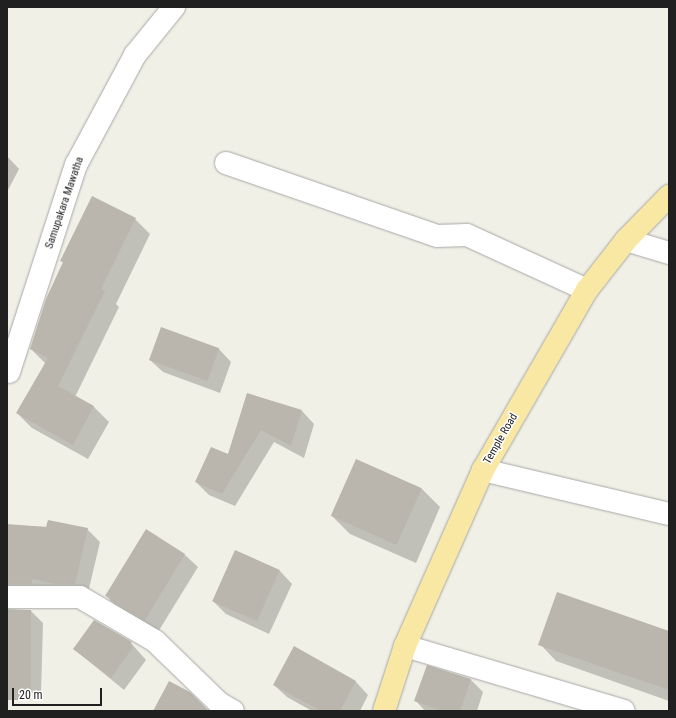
<!DOCTYPE html>
<html>
<head>
<meta charset="utf-8">
<style>
  body { margin:0 }
  #map { position:relative; width:676px; height:718px; overflow:hidden; background:#f1f0e7; font-family:"Roboto Condensed",sans-serif }
  div>[style] { position:absolute }
  [style*='--x'] { left:calc(var(--x)*1px); top:calc(var(--y)*1px); width:calc(var(--w)*1px); rotate:calc(var(--a)*1deg) }
  .shadow>* { inset:0; background:#0003 }
  .building>* { inset:0; background:#bab6ad; transform-origin:0 0 }
  .roads { filter:drop-shadow(0 0 1px #a7a7a7) drop-shadow(0 0 1px #a7a7a7) }
  .minor>* { height:22px; margin:-11px; padding:0 11px; transform-origin:11px; border-radius:11px; background:#fff }
  .primary>* { height:22px; margin:-11px; padding:0 11px; transform-origin:11px; border-radius:11px; background:#f9e8a4 }
  span { translate:-50% -50%; white-space:nowrap; text-align:center; line-height:1.15; -webkit-text-stroke:3px #fff; paint-order:stroke }
  .street-label { font-size:11px; color:#202020 }
  .frame { position:absolute; inset:0; border:8px solid #202020; pointer-events:none }
  .scale { position:absolute; left:12px; top:688px; width:90px; height:18px; box-sizing:border-box; border:2px solid #202020; border-top:0; padding-left:5px; font-size:12px; line-height:14px; white-space:nowrap; color:#202020; -webkit-text-stroke:3px #fff; paint-order:stroke }
</style>
</head>
<body>
<div id="map">
  <div class="shadow">
    <div style="clip-path:polygon(7px 156px,19px 169px,7px 192px)"></div>
    <div style="clip-path:polygon(135px 219px,150px 234px,116px 304px,119px 307px,75px 397px,94px 407px,109px 422px,88px 459px,32px 428px,17px 413px,46px 364px,31px 349px,64px 263px,61px 260px)"></div>
    <div style="clip-path:polygon(219px 349px,231px 362px,220px 393px,163px 372px,150px 360px)"></div>
    <div style="clip-path:polygon(247px 394px,302px 411px,314px 424px,304px 458px,274px 442px,235px 506px,209px 495px,196px 482px,228px 456px)"></div>
    <div style="clip-path:polygon(357px 461px,422px 489px,440px 507px,416px 563px,350px 534px,332px 516px)"></div>
    <div style="clip-path:polygon(7px 525px,87px 529px,100px 542px,87px 597px,8px 604px,8px 609px,30px 610px,43px 623px,41px 693px,7px 692px)"></div>
    <div style="clip-path:polygon(146px 531px,185px 555px,198px 567px,158px 632px,118px 608px,106px 596px)"></div>
    <div style="clip-path:polygon(236px 551px,280px 571px,292px 584px,269px 634px,226px 614px,213px 601px)"></div>
    <div style="clip-path:polygon(669px 632px,669px 701px,556px 661px,540px 644px)"></div>
    <div style="clip-path:polygon(131px 643px,146px 660px,124px 690px,74px 649px)"></div>
    <div style="clip-path:polygon(294px 647px,356px 682px,368px 695px,360px 711px,312px 711px,287px 697px,274px 685px)"></div>
    <div style="clip-path:polygon(470px 679px,483px 692px,477px 711px,425px 711px,416px 701px)"></div>
  </div>
  <div class="building">
    <div style="clip-path:polygon(92px 196px,136px 218px,101px 289px,105px 291px,58px 386px,94px 406px,73px 445px,16px 413px,48px 358px,30px 349px,46px 299px,63px 262px,60px 261px)"></div>
    <div style="left:161px;top:327px;width:62px;height:35px;rotate:20deg"></div>
    <div style="clip-path:polygon(247px 393px,302px 410px,291px 446px,261px 430px,222px 494px,195px 482px,211px 447px,228px 454px)"></div>
    <div style="left:356px;top:459px;width:72px;height:62px;rotate:24deg"></div>
    <div style="clip-path:polygon(48px 520px,88px 528px,75px 584px,55px 584px,32px 579px,32px 584px,7px 584px,7px 524px,46px 527px)"></div>
    <div style="clip-path:polygon(146px 529px,185px 554px,145px 620px,110px 600px,111px 597px,105px 596px)"></div>
    <div style="left:235px;top:550px;width:49px;height:56px;rotate:24deg"></div>
    <div style="clip-path:polygon(557px 592px,669px 631px,669px 690px,538px 645px)"></div>
    <div style="left:7px;top:610px;width:24px;height:90px"></div>
    <div style="clip-path:polygon(94px 620px,132px 642px,130px 644px,133px 647px,111px 678px,73px 649px)"></div>
    <div style="clip-path:polygon(294px 646px,356px 681px,340px 711px,321px 711px,273px 685px)"></div>
    <div style="clip-path:polygon(427px 665px,471px 679px,460px 711px,442px 711px,414px 701px)"></div>
    <div style="clip-path:polygon(169px 681px,190px 692px,209px 711px,153px 711px)"></div>
  </div>
  <div class="roads">
    <div class="minor">
      <div style="--x:226;--y:163;--w:223;--a:19.1"></div>
      <div style="--x:437;--y:236;--w:30;--a:-2"></div>
      <div style="--x:467;--y:235;--w:132;--a:24.6"></div>
      <div style="--x:626;--y:240;--w:45;--a:16.8"></div>
      <div style="--x:9;--y:372;--w:218;--a:-72.1"></div>
      <div style="--x:76;--y:165;--w:125;--a:-61.8"></div>
      <div style="--x:135;--y:55;--w:62;--a:-50.9"></div>
      <div style="--x:483;--y:470;--w:191;--a:13.3"></div>
      <div style="--x:7;--y:597;--w:73;--a:0"></div>
      <div style="--x:80;--y:597;--w:87;--a:30.4"></div>
      <div style="--x:155;--y:641;--w:89;--a:44.1"></div>
      <div style="--x:219;--y:703;--w:16;--a:30"></div>
      <div style="--x:405;--y:646;--w:228;--a:16.5"></div>
    </div>
    <div class="primary">
      <div style="--x:384;--y:711;--w:68;--a:-72.1"></div>
      <div style="--x:405;--y:646;--w:193;--a:-66.1"></div>
      <div style="--x:483;--y:470;--w:208;--a:-60"></div>
      <div style="--x:587;--y:290;--w:63;--a:-52"></div>
      <div style="--x:626;--y:240;--w:62;--a:-45.7"></div>
    </div>
  </div>
  <div class="street-label">
    <span style="left:65px;top:203px;rotate:-71deg">Samupakara Mawatha</span>
    <span style="left:501px;top:439px;rotate:-60deg">Temple Road</span>
  </div>
  <div class="frame"></div>
  <div class="scale">20 m</div>
</div>
</body>
</html>
